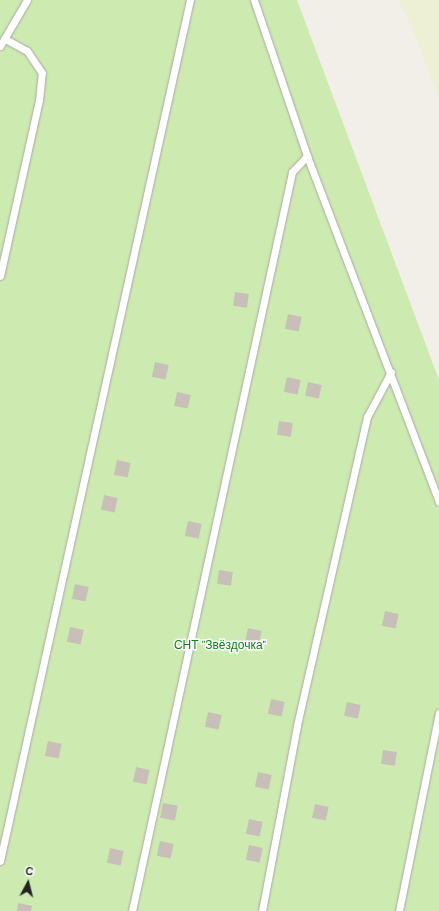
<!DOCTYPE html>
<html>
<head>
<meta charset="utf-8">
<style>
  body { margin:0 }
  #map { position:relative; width:439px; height:911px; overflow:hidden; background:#f2efe9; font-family:"DM Sans",sans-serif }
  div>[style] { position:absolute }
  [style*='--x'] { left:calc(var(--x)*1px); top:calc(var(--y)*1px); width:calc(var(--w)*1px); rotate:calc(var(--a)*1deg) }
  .farmland>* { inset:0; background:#eef0d5 }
  .grass>* { inset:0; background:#cdebb0 }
  .building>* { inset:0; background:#c7bfb8; transform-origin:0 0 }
  .roads { filter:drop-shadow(0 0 1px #a9a9a9) drop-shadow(0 0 1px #a9a9a9) }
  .service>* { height:7px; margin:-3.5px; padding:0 3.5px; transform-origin:3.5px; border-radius:3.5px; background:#fff }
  span { translate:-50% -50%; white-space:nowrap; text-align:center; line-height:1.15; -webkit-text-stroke:3px #fff; paint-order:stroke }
  .park-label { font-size:12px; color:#0c8416 }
  .north { position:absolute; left:8px; top:863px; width:40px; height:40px; -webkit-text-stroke:3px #fff; paint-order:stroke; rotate:7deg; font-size:11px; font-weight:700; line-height:16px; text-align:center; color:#222 }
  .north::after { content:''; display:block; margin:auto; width:14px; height:18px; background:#222; clip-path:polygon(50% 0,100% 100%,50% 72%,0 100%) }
</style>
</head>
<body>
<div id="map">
  <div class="farmland">
    <div style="clip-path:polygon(398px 0,439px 0,439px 98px,408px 19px)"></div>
  </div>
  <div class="grass">
    <div style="clip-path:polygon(0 0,297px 0,439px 380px,439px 911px,0 911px)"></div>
  </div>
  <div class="building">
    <div style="left:235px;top:292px;width:14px;height:14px;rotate:8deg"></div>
    <div style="left:288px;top:314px;width:14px;height:15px;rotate:12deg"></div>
    <div style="left:155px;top:362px;width:14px;height:15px;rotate:12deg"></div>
    <div style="left:287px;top:377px;width:14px;height:15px;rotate:12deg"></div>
    <div style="left:308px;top:382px;width:14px;height:14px;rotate:12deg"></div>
    <div style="left:177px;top:392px;width:14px;height:14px;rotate:12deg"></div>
    <div style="left:279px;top:421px;width:14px;height:14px;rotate:8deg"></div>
    <div style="left:117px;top:460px;width:14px;height:15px;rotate:12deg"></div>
    <div style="left:104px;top:495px;width:14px;height:15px;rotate:12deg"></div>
    <div style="left:188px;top:521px;width:14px;height:15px;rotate:12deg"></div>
    <div style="left:219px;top:570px;width:14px;height:14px;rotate:8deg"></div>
    <div style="left:75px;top:584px;width:14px;height:15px;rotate:12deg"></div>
    <div style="left:385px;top:611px;width:14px;height:15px;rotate:12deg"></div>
    <div style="left:70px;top:627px;width:14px;height:15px;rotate:12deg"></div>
    <div style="left:248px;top:628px;width:14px;height:15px;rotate:12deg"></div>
    <div style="left:271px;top:699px;width:14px;height:15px;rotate:12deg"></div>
    <div style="left:347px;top:702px;width:14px;height:14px;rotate:12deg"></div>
    <div style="left:208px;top:712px;width:14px;height:15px;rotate:12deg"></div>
    <div style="left:48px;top:741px;width:14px;height:15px;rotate:12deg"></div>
    <div style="left:383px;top:750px;width:14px;height:14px;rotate:8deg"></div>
    <div style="left:136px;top:767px;width:14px;height:15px;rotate:12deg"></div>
    <div style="left:258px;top:772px;width:14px;height:15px;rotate:12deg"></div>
    <div style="left:163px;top:803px;width:15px;height:15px;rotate:11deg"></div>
    <div style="left:315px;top:804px;width:14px;height:14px;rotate:12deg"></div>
    <div style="left:249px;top:819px;width:14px;height:15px;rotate:12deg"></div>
    <div style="left:160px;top:841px;width:14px;height:15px;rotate:12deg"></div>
    <div style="left:249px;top:845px;width:14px;height:15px;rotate:12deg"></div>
    <div style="left:110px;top:848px;width:14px;height:15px;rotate:12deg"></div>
    <div style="clip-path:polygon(18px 903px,32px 906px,31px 911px,17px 911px)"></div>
  </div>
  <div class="roads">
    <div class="service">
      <div style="--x:254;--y:0;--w:165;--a:71.2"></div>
      <div style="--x:307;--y:156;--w:370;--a:69.1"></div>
      <div style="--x:0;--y:46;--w:53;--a:-59.6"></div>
      <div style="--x:0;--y:276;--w:180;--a:-77.5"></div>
      <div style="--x:39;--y:100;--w:27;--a:-84"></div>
      <div style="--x:42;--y:73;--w:27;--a:-124"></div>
      <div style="--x:27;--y:51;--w:26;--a:-151"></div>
      <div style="--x:0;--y:861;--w:882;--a:-77.56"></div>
      <div style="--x:132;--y:911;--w:756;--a:-77.78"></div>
      <div style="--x:292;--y:172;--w:22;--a:-47"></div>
      <div style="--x:262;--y:911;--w:189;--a:-79.3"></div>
      <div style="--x:297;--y:725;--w:316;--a:-77.2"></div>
      <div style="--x:367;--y:417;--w:51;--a:-61.9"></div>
      <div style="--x:399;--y:911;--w:202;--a:-78.6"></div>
    </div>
  </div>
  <div class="park-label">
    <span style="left:220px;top:646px">СНТ "Звёздочка"</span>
  </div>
  <div class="north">С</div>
</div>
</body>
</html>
